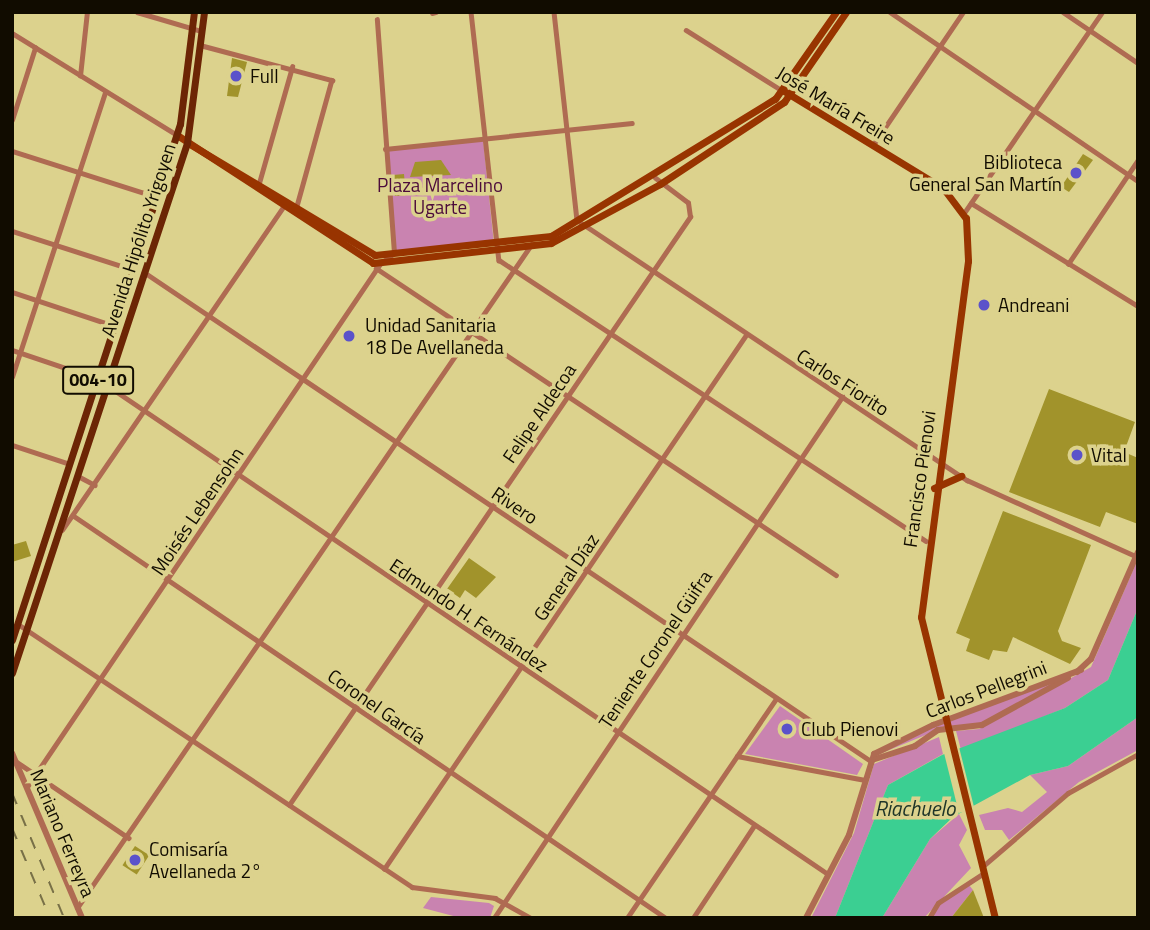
<!DOCTYPE html>
<html>
<head>
<meta charset="utf-8">
<style>
  body { margin:0 }
  #map { position:relative; width:1150px; height:930px; overflow:hidden; background:#dcd28d; font-family:"Titillium Web",sans-serif }
  div>[style] { position:absolute }
  [style*='--x'] { left:calc(var(--x)*1px); top:calc(var(--y)*1px); width:calc(var(--w)*1px); rotate:calc(var(--a)*1deg) }
  .green>* { inset:0; background:#c983b0; transform-origin:0 0 }
  .water>* { inset:0; background:#3bcf92 }
  .pier>* { inset:0; background:#dcd28d; transform-origin:0 0 }
  .building>* { inset:0; background:#a1932b; transform-origin:0 0 }
  .minor>* { height:4.5px; margin:-2.25px; padding:0 2.25px; transform-origin:2.25px; border-radius:2.25px; background:#af6b52 }
  .tertiary>* { height:6px; margin:-3px; padding:0 3px; transform-origin:3px; border-radius:3px; background:#af6b52 }
  .secondary>* { height:7px; margin:-3.5px; padding:0 3.5px; transform-origin:3.5px; border-radius:3.5px; background:#983400 }
  .primary>* { height:7px; margin:-3.5px; padding:0 3.5px; transform-origin:3.5px; border-radius:3.5px; background:#6c2505 }
  .rail>* { height:2px; margin-top:-1px; transform-origin:0; background:repeating-linear-gradient(90deg,#787047 0 12px,transparent 0 24px) }
  .dots>* { width:19px; height:19px; translate:-50% -50%; box-sizing:border-box; border:4px solid #dcd28d; border-radius:50% }
  span { translate:-50% -50%; white-space:nowrap; text-align:center; line-height:1.15; -webkit-text-stroke:7px #dcd28d; paint-order:stroke }
  .shield-label span { padding:2px 5px; background:#dcd28d; border:2px solid; border-radius:5px; -webkit-text-stroke-width:0 }
  .shield-label { font-size:18px; color:#110c00; font-weight:700 }
  .poi-label { font-size:19px; color:#110c00 }
  .left { translate:0 -50%; text-align:left }
  .right { translate:-100% -50%; text-align:right }
  .street-label { font-size:19px; color:#110c00 }
  .park-label { font-size:19px; color:#4c0c3b }
  .water-label { font-size:21px; color:#1d3428; font-style:italic }
  .frame { position:absolute; inset:0; border:14px solid #110c00; pointer-events:none }
</style>
</head>
<body>
<div id="map">
  <div class="green">
    <div style="left:483px;top:139px;width:104px;height:99px;rotate:84deg"></div>
    <div style="clip-path:polygon(1138px 559px,1138px 608px,1108px 680px,1065px 708px,961px 750px,956px 731px,979px 729px,1091px 667px)"></div>
    <div style="clip-path:polygon(1081px 670px,982px 725px,938px 730px,872px 757px,933px 725px)"></div>
    <div style="clip-path:polygon(780px 706px,863px 764px,857px 775px,745px 754px)"></div>
    <div style="clip-path:polygon(1138px 717px,1138px 750px,1079px 782px,1009px 840px,1002px 830px,985px 830px,979px 815px,1008px 808px,1022px 812px,1047px 792px,1030px 775px,1068px 766px)"></div>
    <div style="clip-path:polygon(939px 737px,943px 754px,888px 785px,835px 918px,811px 918px,854px 833px,874px 764px)"></div>
    <div style="clip-path:polygon(959px 814px,967px 830px,959px 845px,971px 868px,924px 918px,882px 918px,930px 839px)"></div>
    <div style="clip-path:polygon(969px 885px,973px 890px,951px 918px,932px 918px,940px 904px)"></div>
    <div style="clip-path:polygon(431px 897px,489px 903px,494px 906px,490px 918px,461px 918px,423px 908px)"></div>
  </div>
  <div class="water">
    <div style="clip-path:polygon(1138px 608px,1138px 717px,1068px 766px,1030px 775px,953px 817px,930px 839px,882px 918px,835px 918px,888px 785px,942px 755px,1065px 708px,1108px 680px)"></div>
  </div>
  <div class="pier">
    <div style="left:959px;top:747px;width:64px;height:16px;rotate:76deg"></div>
  </div>
  <div class="building">
    <div style="clip-path:polygon(232px 58px,247px 62px,238px 97px,227px 96px)"></div>
    <div style="clip-path:polygon(1083px 154px,1093px 160px,1069px 192px,1061px 187px)"></div>
    <div style="clip-path:polygon(441px 160px,451px 175px,410px 177px,415px 162px)"></div>
    <div style="left:404px;top:174px;width:21px;height:11px;rotate:85deg"></div>
    <div style="clip-path:polygon(1049px 389px,1135px 422px,1124px 452px,1138px 458px,1138px 524px,1106px 512px,1100px 527px,1009px 492px)"></div>
    <div style="clip-path:polygon(1003px 511px,1091px 545px,1058px 631px,1062px 641px,1081px 648px,1070px 664px,1013px 637px,1007px 652px,993px 650px,989px 660px,966px 651px,970px 639px,956px 633px)"></div>
    <div style="clip-path:polygon(26px 541px,31px 556px,12px 562px,12px 545px)"></div>
    <div style="clip-path:polygon(469px 558px,496px 577px,476px 598px,465px 590px,460px 598px,447px 589px)"></div>
    <div style="left:135px;top:846px;width:17px;height:23px;rotate:33deg"></div>
    <div style="clip-path:polygon(973px 890px,984px 918px,951px 918px)"></div>
  </div>
  <div class="minor">
    <div style="--x:137;--y:12;--w:67;--a:16.5"></div>
    <div style="--x:471;--y:12;--w:250;--a:83.6"></div>
    <div style="--x:499;--y:260;--w:511;--a:33.35"></div>
    <div style="--x:554;--y:12;--w:209;--a:83.7"></div>
    <div style="--x:577;--y:220;--w:469;--a:33.7"></div>
    <div style="--x:967;--y:480;--w:182;--a:24.3"></div>
    <div style="--x:890;--y:12;--w:300;--a:34.3"></div>
    <div style="--x:1063;--y:12;--w:91;--a:34.2"></div>
    <div style="--x:432;--y:13;--w:4;--a:-14"></div>
    <div style="--x:686;--y:30;--w:115;--a:32.2"></div>
    <div style="--x:12;--y:33;--w:194;--a:31.7"></div>
    <div style="--x:200;--y:45;--w:137;--a:14.9"></div>
    <div style="--x:332;--y:80;--w:135;--a:105.5"></div>
    <div style="--x:80;--y:76;--w:64;--a:-83.8"></div>
    <div style="--x:12;--y:120;--w:76;--a:-72.3"></div>
    <div style="--x:873;--y:145;--w:161;--a:-55.9"></div>
    <div style="--x:385;--y:149;--w:248;--a:-6"></div>
    <div style="--x:12;--y:151;--w:152;--a:17.6"></div>
    <div style="--x:259;--y:183;--w:121;--a:-74.1"></div>
    <div style="--x:971;--y:203;--w:196;--a:31.7"></div>
    <div style="--x:964;--y:213;--w:244;--a:-55.5"></div>
    <div style="--x:12;--y:231;--w:128;--a:17.7"></div>
    <div style="--x:1068;--y:264;--w:125;--a:-56.1"></div>
    <div style="--x:376;--y:268;--w:553;--a:33.72"></div>
    <div style="--x:144;--y:272;--w:876;--a:33.93"></div>
    <div style="--x:12;--y:292;--w:108;--a:18.3"></div>
    <div style="--x:12;--y:350;--w:91;--a:18.6"></div>
    <div style="--x:98;--y:379;--w:878;--a:34.14"></div>
    <div style="--x:12;--y:377;--w:300;--a:-71.9"></div>
    <div style="--x:12;--y:445;--w:61;--a:18.1"></div>
    <div style="--x:78;--y:476;--w:19;--a:28"></div>
    <div style="--x:74;--y:516;--w:716;--a:34.18"></div>
    <div style="--x:62;--y:530;--w:393;--a:-55.6"></div>
    <div style="--x:18;--y:624;--w:474;--a:33.7"></div>
    <div style="--x:412;--y:887;--w:84;--a:7.5"></div>
    <div style="--x:495;--y:898;--w:41;--a:29.1"></div>
    <div style="--x:737;--y:756;--w:130;--a:10.6"></div>
    <div style="--x:17;--y:762;--w:135;--a:34.2"></div>
    <div style="--x:27;--y:787;--w:631;--a:-55.98"></div>
    <div style="--x:380;--y:264;--w:18;--a:-38"></div>
    <div style="--x:394;--y:253;--w:234;--a:-94.2"></div>
    <div style="--x:289;--y:805;--w:712;--a:-55.71"></div>
    <div style="--x:690;--y:217;--w:14;--a:-98"></div>
    <div style="--x:688;--y:203;--w:41;--a:-142.9"></div>
    <div style="--x:982;--y:867;--w:113;--a:-40.7"></div>
    <div style="--x:1068;--y:793;--w:80;--a:-29.1"></div>
    <div style="--x:384;--y:869;--w:645;--a:-55.87"></div>
    <div style="--x:77;--y:908;--w:804;--a:-55.6"></div>
    <div style="--x:494;--y:918;--w:627;--a:-56.26"></div>
    <div style="--x:627;--y:918;--w:265;--a:-55.8"></div>
    <div style="--x:693;--y:918;--w:110;--a:-56.5"></div>
    <div style="--x:929;--y:918;--w:17;--a:-59"></div>
    <div style="--x:938;--y:903;--w:55;--a:-33.1"></div>
  </div>
  <div class="tertiary">
    <div style="--x:1077;--y:672;--w:19;--a:-43"></div>
    <div style="--x:1091;--y:659;--w:117;--a:-66.3"></div>
    <div style="--x:12;--y:753;--w:179;--a:67"></div>
    <div style="--x:872;--y:760;--w:45;--a:-18"></div>
    <div style="--x:915;--y:746;--w:28;--a:-35"></div>
    <div style="--x:938;--y:730;--w:44;--a:-6.5"></div>
    <div style="--x:982;--y:725;--w:98;--a:-28.7"></div>
    <div style="--x:806;--y:918;--w:93;--a:-62.6"></div>
    <div style="--x:849;--y:835;--w:85;--a:-72.8"></div>
    <div style="--x:874;--y:754;--w:66;--a:-26.2"></div>
    <div style="--x:933;--y:725;--w:158;--a:-20.4"></div>
  </div>
  <div class="secondary">
    <div style="--x:784;--y:91;--w:186;--a:31.4"></div>
    <div style="--x:943;--y:188;--w:38;--a:53"></div>
    <div style="--x:966;--y:218;--w:43;--a:87.3"></div>
    <div style="--x:968;--y:261;--w:359;--a:97.5"></div>
    <div style="--x:921;--y:617;--w:310;--a:76.2"></div>
    <div style="--x:177;--y:135;--w:234;--a:33.1"></div>
    <div style="--x:373;--y:263;--w:179;--a:-6.4"></div>
    <div style="--x:551;--y:243;--w:124;--a:-28.4"></div>
    <div style="--x:660;--y:184;--w:149;--a:-33.5"></div>
    <div style="--x:784;--y:102;--w:109;--a:-55.4"></div>
    <div style="--x:188;--y:143;--w:218;--a:30.9"></div>
    <div style="--x:375;--y:255;--w:177;--a:-6.2"></div>
    <div style="--x:551;--y:236;--w:263;--a:-31.5"></div>
    <div style="--x:775;--y:99;--w:106;--a:-55"></div>
    <div style="--x:934;--y:488;--w:30;--a:-24"></div>
  </div>
  <div class="primary">
    <div style="--x:12;--y:640;--w:543;--a:-71.97"></div>
    <div style="--x:180;--y:124;--w:113;--a:-82.9"></div>
    <div style="--x:12;--y:673;--w:558;--a:-71.73"></div>
    <div style="--x:187;--y:143;--w:132;--a:-82.6"></div>
  </div>
  <div class="rail">
    <div style="--x:12;--y:793;--w:135;--a:67.4"></div>
    <div style="--x:12;--y:828;--w:98;--a:67.1"></div>
  </div>
  <div class="dots">
    <div style="left:236px;top:76px;background:#5b52ca"></div>
    <div style="left:1076px;top:173px;background:#5b52ca"></div>
    <div style="left:984px;top:305px;background:#5b52ca"></div>
    <div style="left:349px;top:336px;background:#5b52ca"></div>
    <div style="left:1077px;top:455px;background:#5b52ca"></div>
    <div style="left:787px;top:729px;background:#5b52ca"></div>
    <div style="left:135px;top:860px;background:#5b52ca"></div>
  </div>
  <div class="shield-label">
    <span style="left:98px;top:380px">004-10</span>
  </div>
  <div class="poi-label">
    <span class="left" style="left:250px;top:76px">Full</span>
    <span class="right" style="left:1062px;top:173px">Biblioteca<br>General San Martín</span>
    <span class="left" style="left:998px;top:305px">Andreani</span>
    <span class="left" style="left:365px;top:336px">Unidad Sanitaria<br>18 De Avellaneda</span>
    <span class="left" style="left:1091px;top:455px">Vital</span>
    <span class="left" style="left:801px;top:729px">Club Pienovi</span>
    <span class="left" style="left:149px;top:860px">Comisaría<br>Avellaneda 2°</span>
  </div>
  <div class="street-label">
    <span style="left:836px;top:105px;rotate:31deg">José María Freire</span>
    <span style="left:138px;top:240px;rotate:-72deg">Avenida Hipólito Yrigoyen</span>
    <span style="left:843px;top:382px;rotate:33deg">Carlos Fiorito</span>
    <span style="left:539px;top:413px;rotate:-56deg">Felipe Aldecoa</span>
    <span style="left:919px;top:479px;rotate:-82deg">Francisco Pienovi</span>
    <span style="left:515px;top:505px;rotate:34deg">Rivero</span>
    <span style="left:197px;top:511px;rotate:-56deg">Moisés Lebensohn</span>
    <span style="left:566px;top:577px;rotate:-56deg">General Díaz</span>
    <span style="left:469px;top:615px;rotate:34deg">Edmundo H. Fernández</span>
    <span style="left:655px;top:649px;rotate:-56deg">Teniente Coronel Güifra</span>
    <span style="left:986px;top:689px;rotate:-21deg">Carlos Pellegrini</span>
    <span style="left:377px;top:706px;rotate:35deg">Coronel García</span>
    <span style="left:63px;top:833px;rotate:67deg">Mariano Ferreyra</span>
  </div>
  <div class="park-label">
    <span style="left:440px;top:196px">Plaza Marcelino<br>Ugarte</span>
  </div>
  <div class="water-label">
    <span style="left:915px;top:808px">Riachuelo</span>
  </div>
  <div class="frame"></div>
</div>
</body>
</html>
